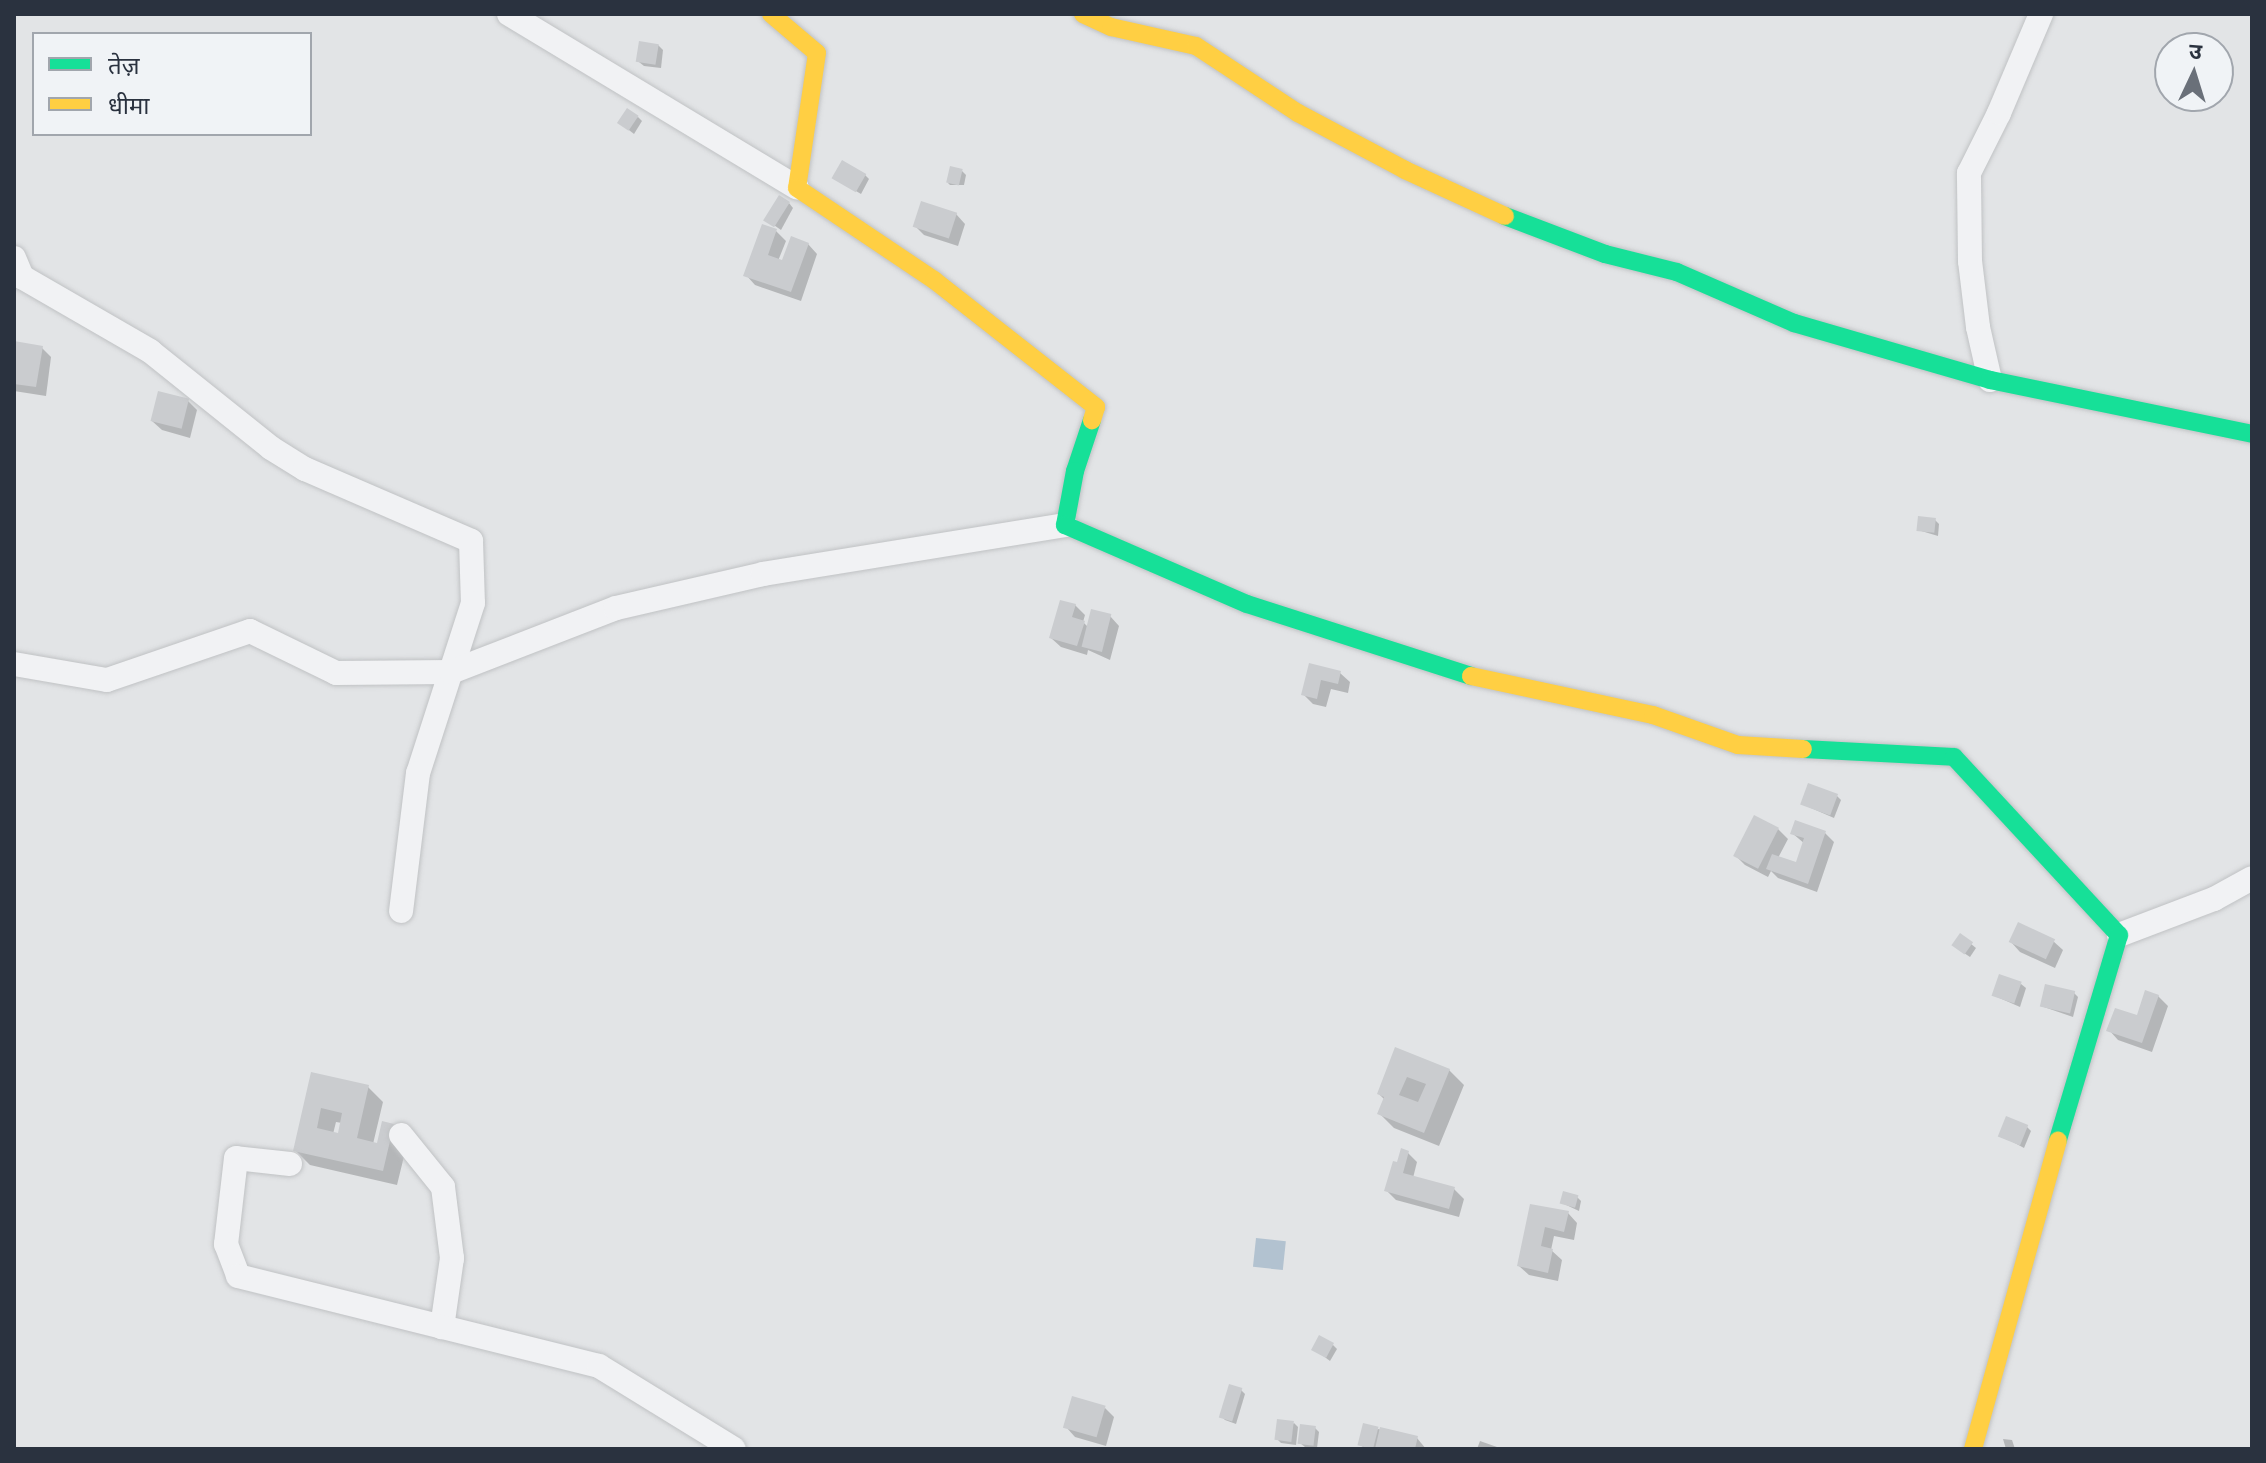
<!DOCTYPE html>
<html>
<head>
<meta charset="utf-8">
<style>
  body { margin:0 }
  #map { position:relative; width:2266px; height:1463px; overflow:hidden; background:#e2e4e6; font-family:"Noto Sans","Noto Sans Devanagari",sans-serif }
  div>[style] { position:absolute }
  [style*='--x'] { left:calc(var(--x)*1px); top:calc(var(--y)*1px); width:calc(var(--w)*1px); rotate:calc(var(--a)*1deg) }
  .water>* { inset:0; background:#b2c2d0; transform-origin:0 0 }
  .shadow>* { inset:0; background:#0003 }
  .building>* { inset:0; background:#cacccf; transform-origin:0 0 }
  .roads { filter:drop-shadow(0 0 2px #c0c2c4) drop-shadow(0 0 2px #c0c2c4) }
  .street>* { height:24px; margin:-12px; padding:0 12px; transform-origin:12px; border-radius:12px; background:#f1f2f4 }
  .fast>* { height:18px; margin:-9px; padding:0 9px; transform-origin:9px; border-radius:9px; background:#16e098 }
  .slow>* { height:18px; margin:-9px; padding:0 9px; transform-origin:9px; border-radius:9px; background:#ffcf43 }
  span { translate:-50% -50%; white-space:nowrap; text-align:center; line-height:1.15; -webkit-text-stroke:6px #f0f3f6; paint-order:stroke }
  .frame { position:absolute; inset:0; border:16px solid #2a323f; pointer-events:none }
  .legend { position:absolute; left:32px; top:32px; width:280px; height:104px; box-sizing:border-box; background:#f0f3f6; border:2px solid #a1a6ad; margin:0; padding:10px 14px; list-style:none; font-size:24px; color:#2a323f }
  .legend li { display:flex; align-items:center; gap:16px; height:40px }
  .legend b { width:40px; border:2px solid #a1a6ad }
  .north { position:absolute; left:2154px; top:32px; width:80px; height:80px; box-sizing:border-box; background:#f0f3f6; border:2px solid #a1a6ad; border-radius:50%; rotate:4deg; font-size:22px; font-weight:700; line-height:32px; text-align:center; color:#2a323f }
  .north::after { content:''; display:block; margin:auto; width:28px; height:36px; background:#6a7079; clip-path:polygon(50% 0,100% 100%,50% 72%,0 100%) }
</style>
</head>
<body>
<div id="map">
  <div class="water">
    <div style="left:1256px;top:1238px;width:30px;height:29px;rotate:6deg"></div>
  </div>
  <div class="shadow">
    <div style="clip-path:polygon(658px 45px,663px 50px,661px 68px,644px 66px,639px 62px)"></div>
    <div style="clip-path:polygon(638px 117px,642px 121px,634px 134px,620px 123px)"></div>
    <div style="clip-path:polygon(962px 171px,966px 175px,964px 185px,950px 185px,948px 183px)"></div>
    <div style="clip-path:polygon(865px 175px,869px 179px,861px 194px,839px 181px)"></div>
    <div style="clip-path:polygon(789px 203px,793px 208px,781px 230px,768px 221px)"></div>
    <div style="clip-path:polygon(956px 214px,965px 224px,958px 246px,924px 235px,915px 226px)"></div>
    <div style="clip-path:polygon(776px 231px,786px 241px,778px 261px,783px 263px,808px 244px,817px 254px,801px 301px,755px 285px,746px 275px)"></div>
    <div style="clip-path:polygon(14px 343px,42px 348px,51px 357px,46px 396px,14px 391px)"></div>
    <div style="clip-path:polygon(188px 401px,197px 410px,190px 438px,162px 430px,152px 421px)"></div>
    <div style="clip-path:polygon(1935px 520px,1939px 524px,1938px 536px,1918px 530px)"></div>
    <div style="clip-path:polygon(1075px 605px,1085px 615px,1083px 622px,1089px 628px,1110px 616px,1119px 626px,1110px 660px,1088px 650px,1087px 655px,1061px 647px,1051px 638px)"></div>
    <div style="clip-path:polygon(1310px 666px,1340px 673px,1350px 682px,1348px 693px,1331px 689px,1326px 707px,1313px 704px,1303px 694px)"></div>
    <div style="clip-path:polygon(1837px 796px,1841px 800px,1834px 818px,1802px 804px)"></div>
    <div style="clip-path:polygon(1778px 829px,1788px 839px,1778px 858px,1797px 864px,1805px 844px,1792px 833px,1825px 833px,1834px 842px,1817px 892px,1778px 878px,1771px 871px,1768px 877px,1745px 865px,1736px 856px)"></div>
    <div style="clip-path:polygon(1960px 935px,1976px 948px,1970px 957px,1958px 949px)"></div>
    <div style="clip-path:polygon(2053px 941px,2063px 950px,2055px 968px,2020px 952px,2011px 942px)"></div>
    <div style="clip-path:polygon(2021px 984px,2026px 988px,2020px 1007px,1995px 996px)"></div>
    <div style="clip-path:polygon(2074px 993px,2078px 997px,2073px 1017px,2041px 1006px)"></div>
    <div style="clip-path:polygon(2158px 996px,2168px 1006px,2152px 1052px,2118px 1040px,2109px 1030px,2138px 1018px)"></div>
    <div style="clip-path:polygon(1397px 1050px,1449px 1070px,1464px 1085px,1439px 1146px,1394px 1128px,1379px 1113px,1385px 1100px,1379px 1094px)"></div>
    <div style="clip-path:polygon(evenodd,313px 1074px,368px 1087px,383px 1102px,373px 1144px,379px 1145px,384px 1124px,408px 1140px,397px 1185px,310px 1165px,295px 1150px,313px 1074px,336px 1122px,342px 1123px,339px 1136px,333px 1134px,336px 1122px)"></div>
    <div style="clip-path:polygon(2027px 1127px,2031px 1131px,2024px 1148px,2000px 1135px)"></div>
    <div style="clip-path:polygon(1408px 1153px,1417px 1162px,1413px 1178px,1454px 1189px,1464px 1199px,1459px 1217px,1396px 1200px,1386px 1190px)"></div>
    <div style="clip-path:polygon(1577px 1197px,1581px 1201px,1579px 1211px,1562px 1203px)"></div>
    <div style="clip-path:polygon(1531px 1206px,1568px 1213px,1577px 1223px,1574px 1240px,1554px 1236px,1551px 1250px,1562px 1260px,1558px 1281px,1529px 1275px,1519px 1266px)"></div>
    <div style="clip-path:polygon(1333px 1345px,1337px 1349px,1330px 1361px,1314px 1349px)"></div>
    <div style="clip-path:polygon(1241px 1390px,1245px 1394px,1236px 1424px,1225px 1420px,1221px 1416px)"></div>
    <div style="clip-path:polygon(1105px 1408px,1114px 1417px,1106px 1446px,1075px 1437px,1066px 1427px)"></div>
    <div style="clip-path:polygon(1294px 1423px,1298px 1427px,1296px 1445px,1281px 1443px,1277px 1439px)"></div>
    <div style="clip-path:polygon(1315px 1428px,1319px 1432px,1317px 1448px,1305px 1447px,1300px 1443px)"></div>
    <div style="clip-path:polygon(1378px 1429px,1417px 1438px,1426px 1449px,1364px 1448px,1360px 1444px)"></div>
    <div style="clip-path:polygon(2003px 1439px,2012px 1440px,2015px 1449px,2006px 1449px)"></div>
    <div style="clip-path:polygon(1480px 1441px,1497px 1447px,1499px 1449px,1477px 1449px)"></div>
  </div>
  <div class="building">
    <div style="left:639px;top:41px;width:20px;height:21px;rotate:9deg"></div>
    <div style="left:627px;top:108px;width:14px;height:18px;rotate:34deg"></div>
    <div style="left:842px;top:160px;width:28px;height:21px;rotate:30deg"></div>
    <div style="left:950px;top:166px;width:13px;height:17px;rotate:13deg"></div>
    <div style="left:779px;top:195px;width:13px;height:30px;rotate:32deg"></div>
    <div style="left:921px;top:201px;width:38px;height:27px;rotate:18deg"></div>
    <div style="clip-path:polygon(762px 224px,777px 229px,768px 255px,782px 260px,791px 236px,809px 243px,791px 292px,743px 276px)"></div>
    <div style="clip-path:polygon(14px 341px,43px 346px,36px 387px,14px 384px)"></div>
    <div style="left:158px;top:391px;width:32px;height:31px;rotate:14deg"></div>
    <div style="left:1918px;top:516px;width:18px;height:15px;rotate:6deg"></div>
    <div style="clip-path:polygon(1060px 600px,1076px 604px,1072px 617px,1085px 621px,1077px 646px,1049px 638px)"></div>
    <div style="left:1091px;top:609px;width:21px;height:39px;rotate:14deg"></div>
    <div style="clip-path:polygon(1309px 663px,1341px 671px,1338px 684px,1321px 680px,1317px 699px,1301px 695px)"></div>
    <div style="left:1808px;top:783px;width:32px;height:23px;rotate:20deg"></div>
    <div style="left:1754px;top:815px;width:28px;height:46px;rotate:27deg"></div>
    <div style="clip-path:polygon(1795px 820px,1826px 831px,1808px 884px,1766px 869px,1772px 854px,1796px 862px,1804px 838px,1790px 834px)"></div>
    <div style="left:2018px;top:922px;width:41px;height:22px;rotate:25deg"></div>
    <div style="left:1960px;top:933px;width:16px;height:15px;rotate:35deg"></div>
    <div style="left:1999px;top:974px;width:24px;height:23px;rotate:19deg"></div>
    <div style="left:2045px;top:984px;width:31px;height:23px;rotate:13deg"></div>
    <div style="clip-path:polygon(2145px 990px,2159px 995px,2142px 1043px,2106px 1031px,2115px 1008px,2137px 1015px)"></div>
    <div style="clip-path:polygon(evenodd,1395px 1047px,1450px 1069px,1424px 1133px,1377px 1114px,1384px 1097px,1377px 1094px,1395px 1047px,1407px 1077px,1426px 1084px,1418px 1102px,1399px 1095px,1407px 1077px)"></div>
    <div style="clip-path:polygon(evenodd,311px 1072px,369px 1085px,357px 1138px,377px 1143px,382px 1121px,394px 1124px,383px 1171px,293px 1151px,311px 1072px,321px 1108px,342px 1113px,338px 1133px,317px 1128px,321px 1108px)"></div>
    <div style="left:2006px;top:1116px;width:24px;height:22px;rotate:22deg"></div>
    <div style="clip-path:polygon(1401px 1148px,1409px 1151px,1403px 1173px,1455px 1187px,1449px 1209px,1384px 1191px,1393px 1161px,1397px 1162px)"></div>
    <div style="left:1563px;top:1191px;width:16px;height:13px;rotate:15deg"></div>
    <div style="clip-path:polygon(1530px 1204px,1569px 1211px,1564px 1232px,1545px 1227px,1541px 1246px,1553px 1249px,1548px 1273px,1517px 1266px)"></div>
    <div style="left:1319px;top:1335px;width:17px;height:17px;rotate:28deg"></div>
    <div style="left:1229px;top:1384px;width:14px;height:35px;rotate:17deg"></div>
    <div style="left:1072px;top:1396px;width:35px;height:33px;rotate:16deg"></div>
    <div style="left:1277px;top:1419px;width:17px;height:21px;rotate:7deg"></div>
    <div style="left:1363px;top:1423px;width:16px;height:23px;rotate:14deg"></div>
    <div style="left:1300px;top:1424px;width:16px;height:20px;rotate:7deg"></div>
    <div style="clip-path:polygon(1380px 1427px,1418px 1436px,1415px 1449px,1375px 1449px)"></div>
  </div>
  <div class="roads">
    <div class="street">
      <div style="--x:509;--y:14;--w:336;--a:31.1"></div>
      <div style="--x:14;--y:258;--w:21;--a:67"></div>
      <div style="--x:22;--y:277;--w:148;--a:30"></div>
      <div style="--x:150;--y:351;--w:155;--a:38.7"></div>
      <div style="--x:271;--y:448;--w:40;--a:32"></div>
      <div style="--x:305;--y:469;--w:181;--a:23.4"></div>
      <div style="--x:471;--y:541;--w:62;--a:88.2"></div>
      <div style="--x:473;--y:603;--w:179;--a:107.9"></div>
      <div style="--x:418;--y:773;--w:139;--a:97"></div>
      <div style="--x:1990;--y:380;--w:54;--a:-102.8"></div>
      <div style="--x:1978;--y:327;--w:66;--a:-96.9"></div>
      <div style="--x:1970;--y:261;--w:88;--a:-90.7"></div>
      <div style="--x:1969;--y:173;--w:67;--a:-63.4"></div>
      <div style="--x:1999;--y:113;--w:108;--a:-67"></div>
      <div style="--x:14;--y:664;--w:94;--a:9.8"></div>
      <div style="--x:107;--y:680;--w:151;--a:-18.9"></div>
      <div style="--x:250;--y:631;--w:96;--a:26"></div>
      <div style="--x:336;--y:673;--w:115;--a:-0.5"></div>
      <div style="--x:451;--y:672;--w:177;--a:-21.2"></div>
      <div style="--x:616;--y:608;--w:151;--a:-13"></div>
      <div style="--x:763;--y:574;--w:306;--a:-9.2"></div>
      <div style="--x:2119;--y:935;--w:102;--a:-20.8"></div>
      <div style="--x:2214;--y:899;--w:43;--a:-28.9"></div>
      <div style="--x:401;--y:1135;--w:67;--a:51.1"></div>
      <div style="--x:443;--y:1187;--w:72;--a:82.8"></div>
      <div style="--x:452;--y:1258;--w:70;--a:98.2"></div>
      <div style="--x:290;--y:1164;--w:54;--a:-173.7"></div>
      <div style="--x:236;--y:1158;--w:87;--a:96.6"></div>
      <div style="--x:226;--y:1244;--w:34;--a:69"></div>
      <div style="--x:238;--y:1276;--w:372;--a:14"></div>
      <div style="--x:599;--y:1366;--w:158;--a:31.6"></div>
    </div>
    <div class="fast">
      <div style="--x:1505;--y:216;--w:107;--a:20.8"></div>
      <div style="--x:1605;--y:254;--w:74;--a:14"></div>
      <div style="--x:1677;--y:272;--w:128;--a:23.6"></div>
      <div style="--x:1794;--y:323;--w:204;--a:16.2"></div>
      <div style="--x:1990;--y:380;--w:268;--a:11.6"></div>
      <div style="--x:1092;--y:420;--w:54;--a:108.4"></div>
      <div style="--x:1075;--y:471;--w:55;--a:100.5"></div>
      <div style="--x:1065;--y:525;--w:198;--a:23.5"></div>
      <div style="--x:1247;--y:604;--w:235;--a:17.8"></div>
      <div style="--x:1803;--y:749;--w:151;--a:3"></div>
      <div style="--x:1954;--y:757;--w:243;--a:47.2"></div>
      <div style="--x:2119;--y:935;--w:214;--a:106.6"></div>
    </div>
    <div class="slow">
      <div style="--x:771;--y:14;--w:60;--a:40.3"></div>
      <div style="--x:817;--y:53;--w:136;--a:98.4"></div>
      <div style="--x:797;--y:188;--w:165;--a:33.9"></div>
      <div style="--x:934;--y:280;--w:206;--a:38.1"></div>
      <div style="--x:1096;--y:407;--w:14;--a:107"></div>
      <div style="--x:1083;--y:14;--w:31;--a:25"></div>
      <div style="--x:1111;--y:27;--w:87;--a:12.6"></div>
      <div style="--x:1196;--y:46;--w:122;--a:33.3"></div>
      <div style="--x:1298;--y:113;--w:121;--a:28"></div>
      <div style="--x:1405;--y:170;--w:110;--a:24.7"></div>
      <div style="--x:1471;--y:676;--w:186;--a:12.1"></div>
      <div style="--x:1653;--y:715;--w:90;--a:19.4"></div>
      <div style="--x:1738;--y:745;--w:65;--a:3.5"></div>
      <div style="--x:1973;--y:1449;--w:320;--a:-74.6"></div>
    </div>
  </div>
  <div class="frame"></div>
  <ul class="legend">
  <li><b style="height:10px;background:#16e098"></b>तेज़</li>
  <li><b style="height:10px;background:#ffcf43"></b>धीमा</li>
  </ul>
  <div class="north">उ</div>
</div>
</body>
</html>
